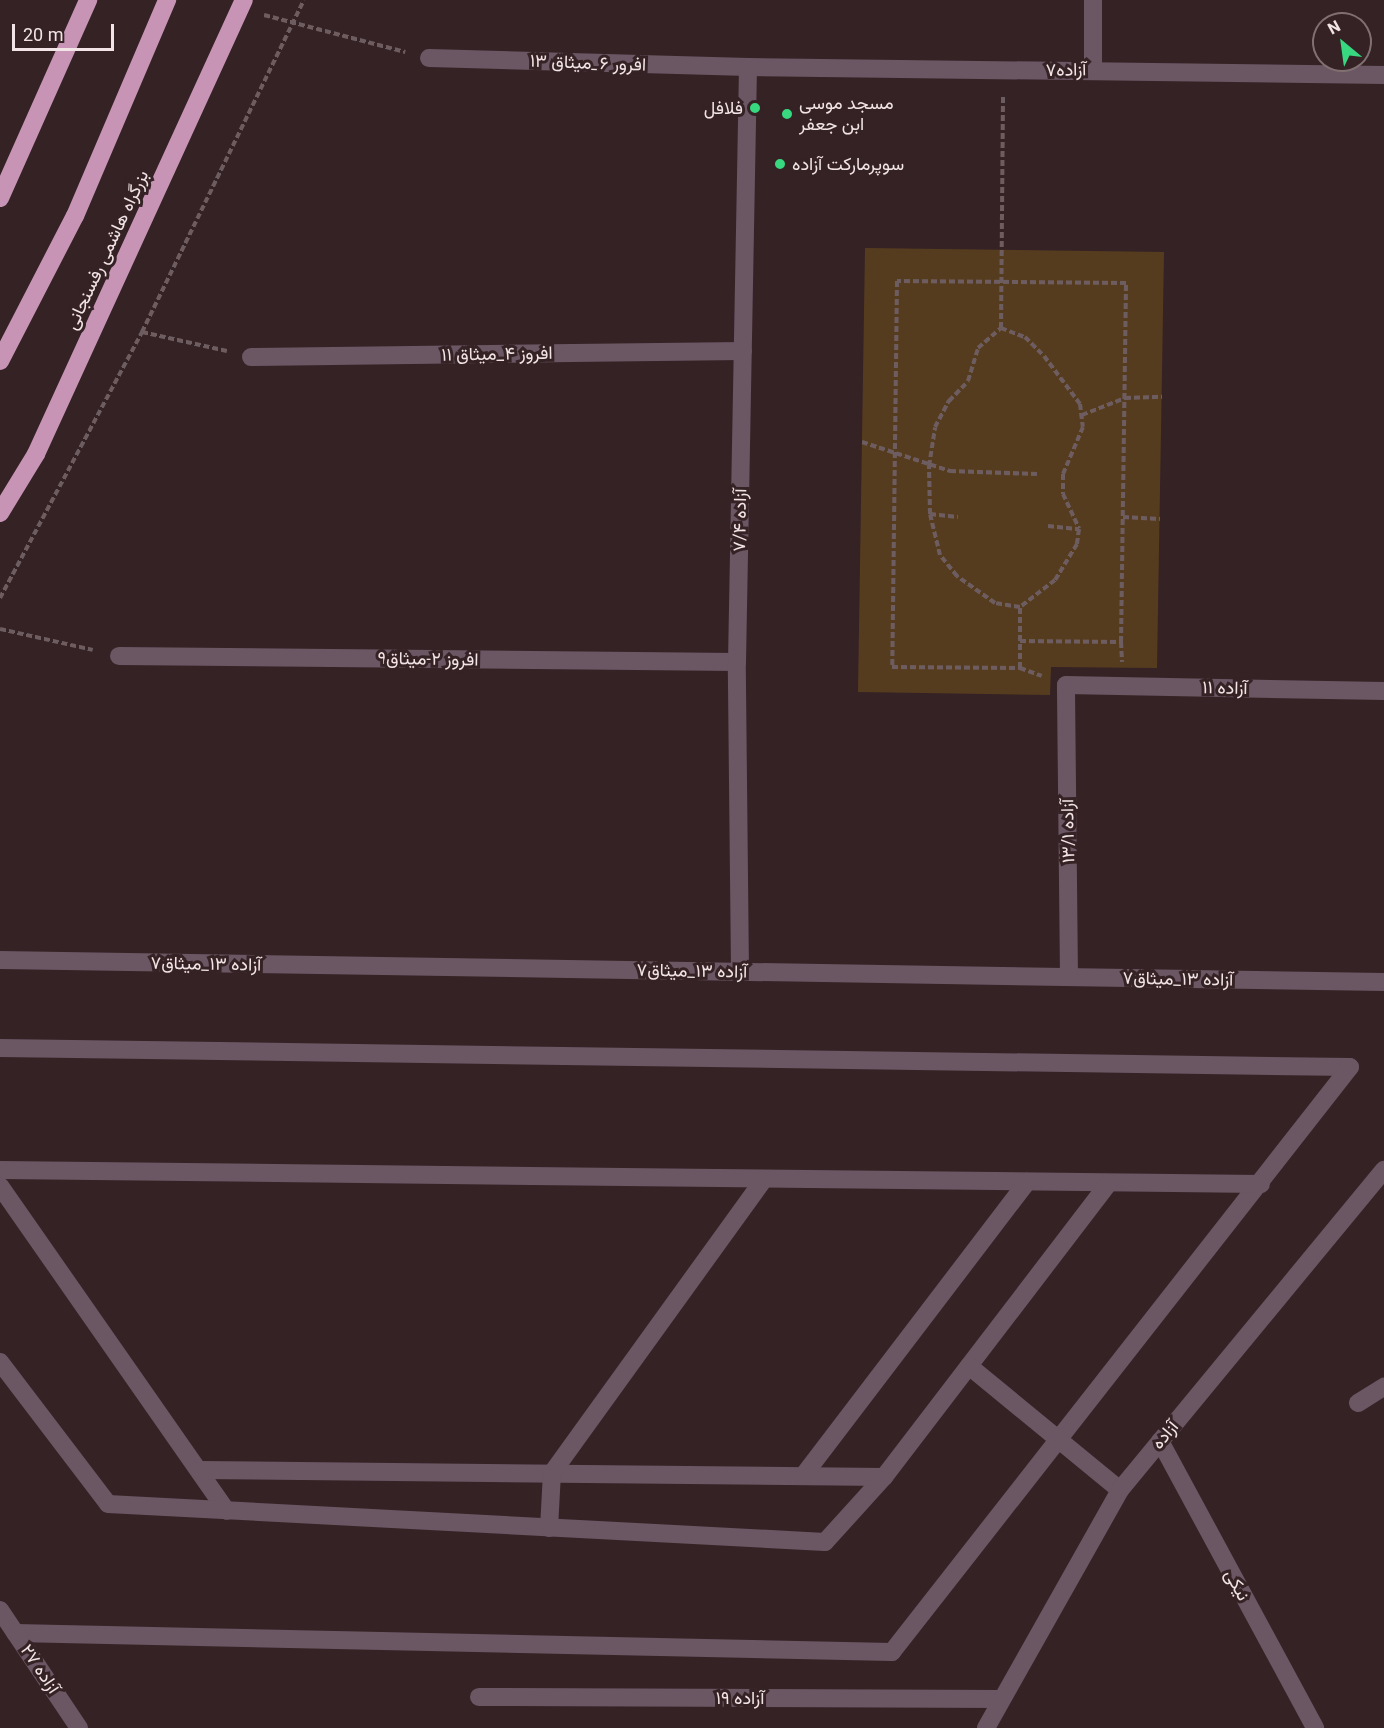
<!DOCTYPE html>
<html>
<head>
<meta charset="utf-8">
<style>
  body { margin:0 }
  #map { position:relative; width:1384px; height:1728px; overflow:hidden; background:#352225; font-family:Roboto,Vazirmatn,sans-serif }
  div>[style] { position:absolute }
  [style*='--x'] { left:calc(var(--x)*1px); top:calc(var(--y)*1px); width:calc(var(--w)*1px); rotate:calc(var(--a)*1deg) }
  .green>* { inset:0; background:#563c1f }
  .path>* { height:4px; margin-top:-2px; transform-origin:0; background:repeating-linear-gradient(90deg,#6e5d60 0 6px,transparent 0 9px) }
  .minor>* { height:18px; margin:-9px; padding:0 9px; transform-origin:9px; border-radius:9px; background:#6b5663 }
  .highway>* { height:18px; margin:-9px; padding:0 9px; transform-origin:9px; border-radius:9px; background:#c794b5 }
  .dots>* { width:16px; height:16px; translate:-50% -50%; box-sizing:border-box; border:3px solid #352225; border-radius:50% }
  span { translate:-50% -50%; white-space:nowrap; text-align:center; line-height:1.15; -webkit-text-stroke:6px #352225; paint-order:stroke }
  .street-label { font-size:18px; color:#f2e4e6 }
  .poi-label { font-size:18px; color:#f2e4e6 }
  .left { translate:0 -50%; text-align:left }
  .right { translate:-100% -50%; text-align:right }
  .north { position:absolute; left:1312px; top:12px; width:60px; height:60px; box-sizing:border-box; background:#352225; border:2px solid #817072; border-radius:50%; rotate:331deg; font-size:16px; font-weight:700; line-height:24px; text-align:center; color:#f2e4e6 }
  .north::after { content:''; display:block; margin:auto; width:21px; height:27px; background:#37d880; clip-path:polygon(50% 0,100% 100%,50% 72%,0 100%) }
  .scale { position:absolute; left:12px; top:24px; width:102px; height:27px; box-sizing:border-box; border:3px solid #f2e4e6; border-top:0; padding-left:8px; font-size:18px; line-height:21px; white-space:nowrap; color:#f2e4e6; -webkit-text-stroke:4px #352225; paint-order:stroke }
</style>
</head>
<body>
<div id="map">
  <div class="green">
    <div style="clip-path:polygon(865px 248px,1164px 252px,1157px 668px,1051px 667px,1050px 695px,858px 692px)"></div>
  </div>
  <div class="path">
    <div style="--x:264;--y:15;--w:146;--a:14.7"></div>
    <div style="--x:1001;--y:328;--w:26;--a:21"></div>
    <div style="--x:1025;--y:337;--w:27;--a:45"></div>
    <div style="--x:1044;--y:356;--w:60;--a:53.1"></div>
    <div style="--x:1080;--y:404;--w:23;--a:83"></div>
    <div style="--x:1083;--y:427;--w:51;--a:113.1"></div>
    <div style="--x:1063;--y:474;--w:20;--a:90"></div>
    <div style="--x:1063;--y:494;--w:38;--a:65"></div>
    <div style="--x:1079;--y:529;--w:15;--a:98"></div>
    <div style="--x:1077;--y:544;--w:42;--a:121.4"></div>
    <div style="--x:1055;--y:580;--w:44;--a:142.4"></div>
    <div style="--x:1020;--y:607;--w:25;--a:-171"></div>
    <div style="--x:995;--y:603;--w:47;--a:-144.6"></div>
    <div style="--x:957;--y:576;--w:27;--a:-129"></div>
    <div style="--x:940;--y:555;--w:42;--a:-103.7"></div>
    <div style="--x:930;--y:514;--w:48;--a:-91.2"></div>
    <div style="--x:929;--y:466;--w:39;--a:-81"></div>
    <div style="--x:935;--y:427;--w:30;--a:-62"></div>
    <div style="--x:949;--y:401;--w:28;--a:-46"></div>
    <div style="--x:968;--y:381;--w:34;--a:-73"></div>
    <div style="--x:978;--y:348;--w:30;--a:-41"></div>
    <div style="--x:1001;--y:328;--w:233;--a:-89.5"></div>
    <div style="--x:142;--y:332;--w:87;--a:12.6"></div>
    <div style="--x:1082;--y:415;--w:46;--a:-21.6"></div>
    <div style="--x:1125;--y:398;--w:37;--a:-2"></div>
    <div style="--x:862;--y:442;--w:93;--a:18.2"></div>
    <div style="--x:950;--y:471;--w:87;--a:2"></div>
    <div style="--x:930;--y:514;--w:28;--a:6"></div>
    <div style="--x:1123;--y:517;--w:37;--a:3"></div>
    <div style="--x:1048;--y:526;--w:31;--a:6"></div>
    <div style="--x:0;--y:598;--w:302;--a:-61.9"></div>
    <div style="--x:142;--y:332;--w:369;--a:-64"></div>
    <div style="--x:0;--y:629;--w:95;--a:12.7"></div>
    <div style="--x:1020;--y:641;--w:101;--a:0.6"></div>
    <div style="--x:1121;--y:642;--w:359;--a:-89.2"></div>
    <div style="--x:1126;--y:283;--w:229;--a:-179.5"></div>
    <div style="--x:897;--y:281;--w:386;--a:90.7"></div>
    <div style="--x:892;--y:667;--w:128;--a:0.4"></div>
    <div style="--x:1020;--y:668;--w:61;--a:-90"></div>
    <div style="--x:1121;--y:642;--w:20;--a:87"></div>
    <div style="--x:1020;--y:668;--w:23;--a:20"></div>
  </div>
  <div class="minor">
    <div style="--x:1093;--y:0;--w:70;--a:90"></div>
    <div style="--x:429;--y:58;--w:319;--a:1.6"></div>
    <div style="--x:748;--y:67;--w:636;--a:0.72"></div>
    <div style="--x:251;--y:357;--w:492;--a:-0.7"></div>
    <div style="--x:119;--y:656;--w:618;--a:0.56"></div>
    <div style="--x:0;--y:960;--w:1384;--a:0.91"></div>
    <div style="--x:740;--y:972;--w:310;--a:-90.6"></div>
    <div style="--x:737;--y:662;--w:595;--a:-88.94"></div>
    <div style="--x:1069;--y:977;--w:292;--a:-90.6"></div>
    <div style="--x:1066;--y:685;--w:318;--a:1.1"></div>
    <div style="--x:0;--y:1048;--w:1350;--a:0.81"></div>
    <div style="--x:1350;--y:1067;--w:743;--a:128.06"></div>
    <div style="--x:892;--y:1652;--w:877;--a:-178.76"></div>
    <div style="--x:0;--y:1170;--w:1261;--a:0.64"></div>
    <div style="--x:0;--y:1186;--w:396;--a:55.1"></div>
    <div style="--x:0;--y:1362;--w:178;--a:52.7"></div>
    <div style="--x:108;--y:1504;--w:718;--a:3.03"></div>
    <div style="--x:825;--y:1542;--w:88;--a:-47.8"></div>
    <div style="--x:884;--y:1477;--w:370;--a:-52.6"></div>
    <div style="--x:969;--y:1366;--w:195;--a:39.4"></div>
    <div style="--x:1358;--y:1403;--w:31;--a:-32"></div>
    <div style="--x:1160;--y:1441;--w:326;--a:61.6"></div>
    <div style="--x:199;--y:1470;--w:685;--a:0.59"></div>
    <div style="--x:803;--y:1476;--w:370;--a:-52.7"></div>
    <div style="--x:549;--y:1528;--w:55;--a:-86.9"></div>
    <div style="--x:552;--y:1473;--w:362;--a:-54.2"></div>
    <div style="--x:0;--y:1610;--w:142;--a:56.2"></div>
    <div style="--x:479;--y:1697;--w:522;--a:0.22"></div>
    <div style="--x:986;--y:1728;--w:273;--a:-60.6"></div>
    <div style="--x:1120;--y:1490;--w:415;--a:-50.5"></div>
  </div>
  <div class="highway">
    <div style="--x:0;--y:198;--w:217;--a:-66"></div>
    <div style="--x:0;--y:361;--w:163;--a:-62.7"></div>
    <div style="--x:75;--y:216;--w:235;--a:-66.9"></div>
    <div style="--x:0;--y:513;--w:69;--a:-58.6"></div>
    <div style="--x:36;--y:454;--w:499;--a:-65.4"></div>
  </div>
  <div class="dots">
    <div style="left:755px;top:108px;background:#37d880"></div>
    <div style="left:787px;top:114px;background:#37d880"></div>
    <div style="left:780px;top:164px;background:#37d880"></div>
  </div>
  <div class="street-label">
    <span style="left:588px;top:63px;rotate:2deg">افرور ۶_میثاق ۱۳</span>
    <span style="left:1066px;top:70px;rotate:-1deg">آزاده۷</span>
    <span style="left:107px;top:250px;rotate:-65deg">بزرگراه هاشمی رفسنجانی</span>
    <span style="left:497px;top:354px;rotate:-1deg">افروز ۴_میثاق ۱۱</span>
    <span style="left:740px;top:520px;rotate:-89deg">آزاده ۷/۴</span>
    <span style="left:428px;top:659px;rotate:1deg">افروز ۲-میثاق۹</span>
    <span style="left:1225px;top:688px;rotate:1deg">آزاده ۱۱</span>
    <span style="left:1068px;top:831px;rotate:-91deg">آزاده ۱۳/۱</span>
    <span style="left:206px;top:964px;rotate:1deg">آزاده ۱۳_میثاق۷</span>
    <span style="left:692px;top:971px;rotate:1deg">آزاده ۱۳_میثاق۷</span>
    <span style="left:1178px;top:979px;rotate:1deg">آزاده ۱۳_میثاق۷</span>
    <span style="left:1165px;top:1435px;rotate:-50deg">آزاده</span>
    <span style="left:1237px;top:1585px;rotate:62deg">نیکی</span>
    <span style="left:40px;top:1669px;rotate:56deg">آزاده ۲۷</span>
    <span style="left:740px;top:1698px">آزاده ۱۹</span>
  </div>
  <div class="poi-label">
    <span class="left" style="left:799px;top:114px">مسجد موسی<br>ابن جعفر</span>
    <span class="right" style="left:743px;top:108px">فلافل</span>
    <span class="left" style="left:792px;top:164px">سوپرمارکت آزاده</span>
  </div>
  <div class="north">N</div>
  <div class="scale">20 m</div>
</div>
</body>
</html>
